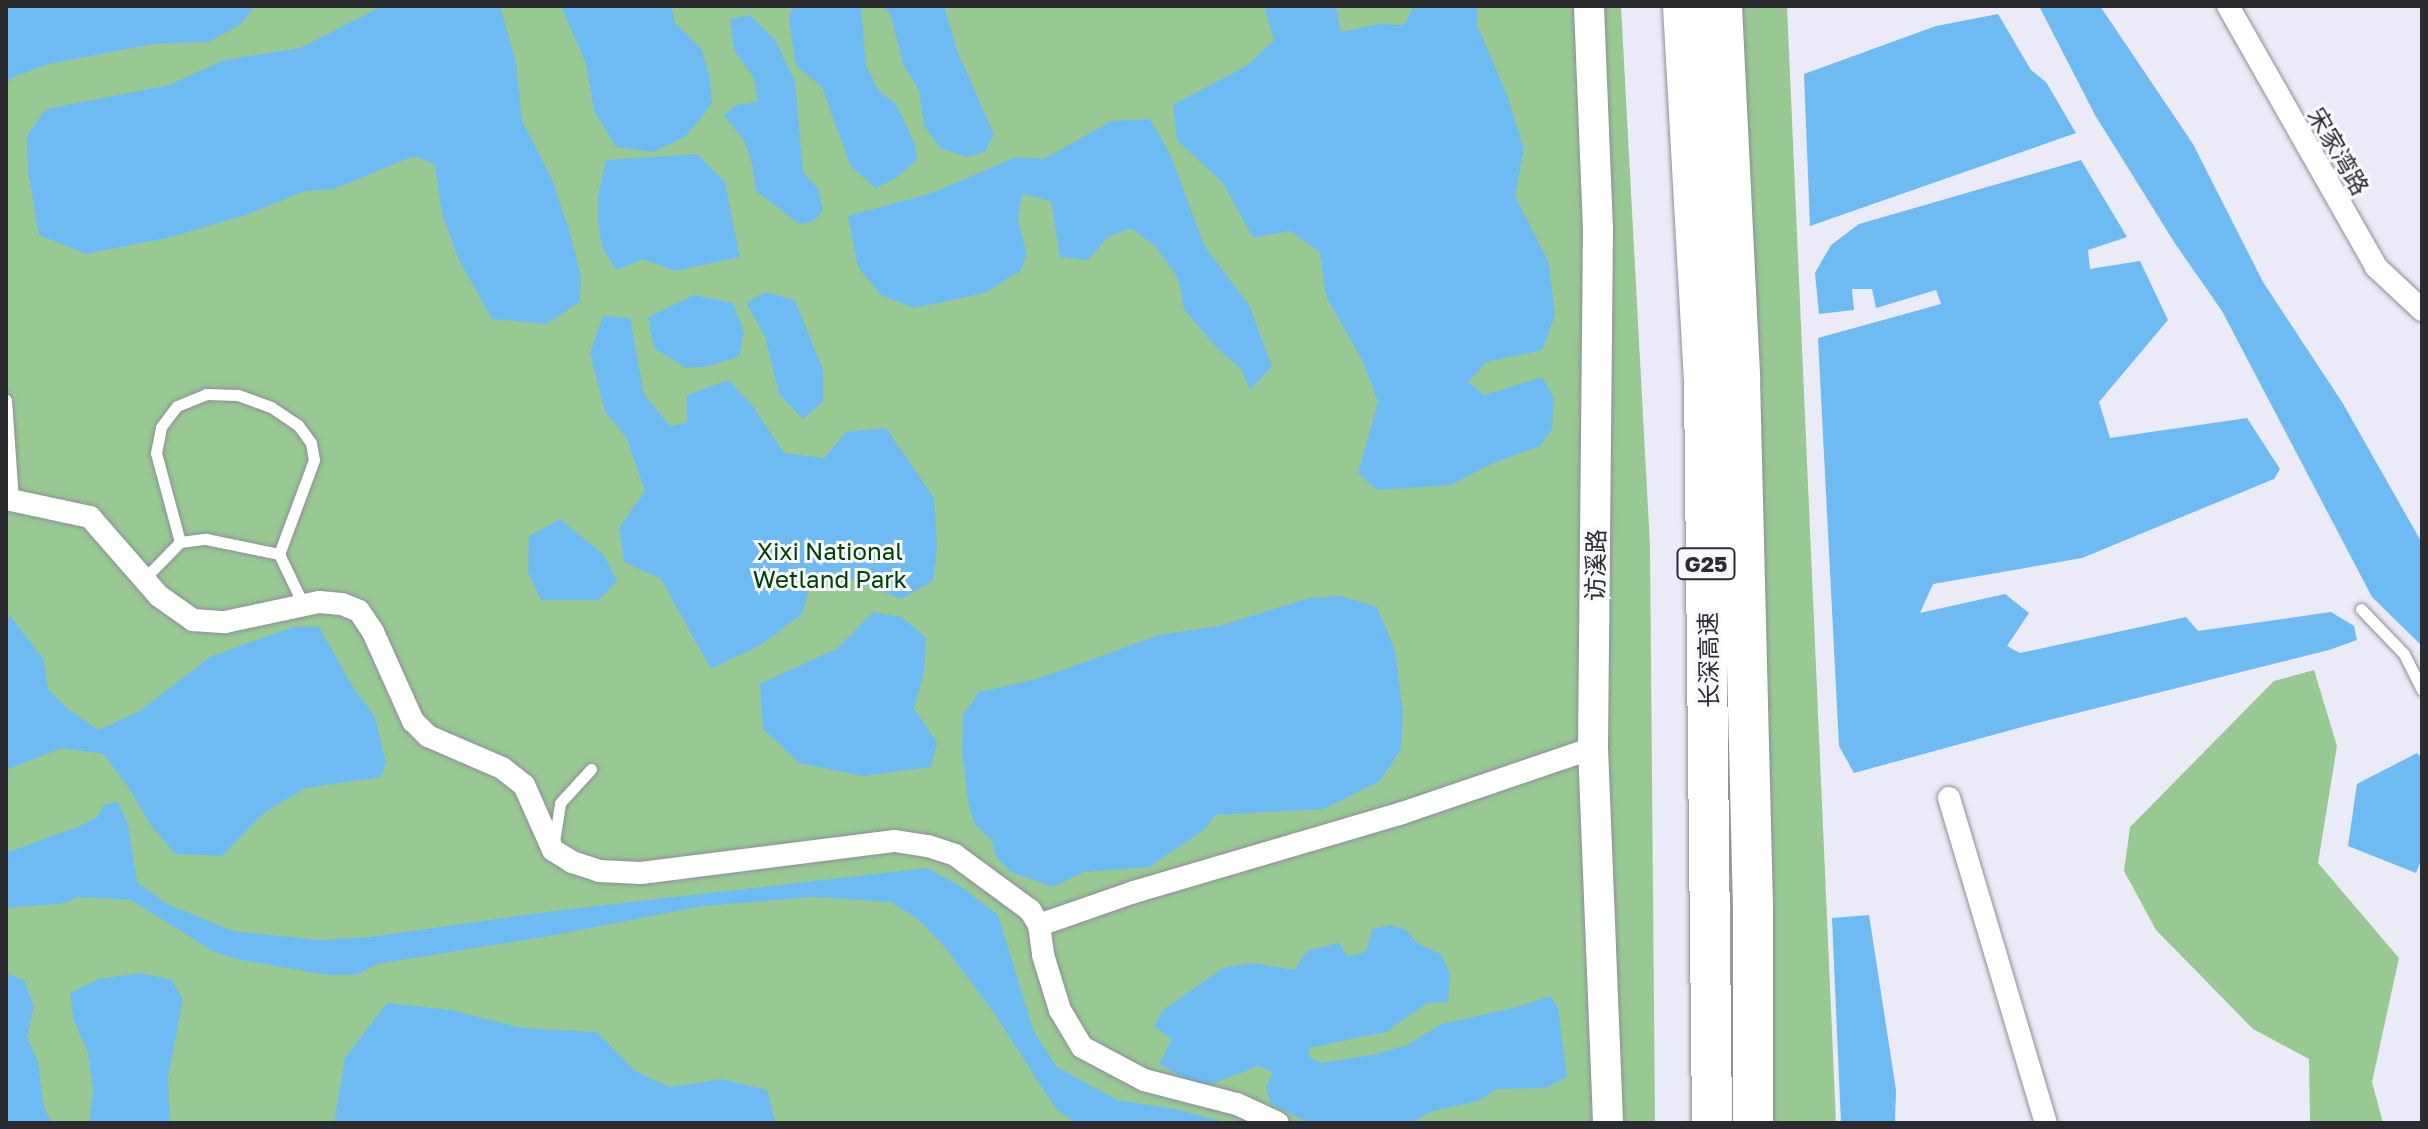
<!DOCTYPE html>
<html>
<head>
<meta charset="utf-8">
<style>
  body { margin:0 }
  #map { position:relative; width:2428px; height:1129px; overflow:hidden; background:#eaebf7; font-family:"Golos Text","Noto Sans SC",sans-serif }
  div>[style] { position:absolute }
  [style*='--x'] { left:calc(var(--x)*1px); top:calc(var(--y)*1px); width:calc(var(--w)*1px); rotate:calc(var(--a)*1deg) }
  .green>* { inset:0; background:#98c992 }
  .water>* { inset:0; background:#6ebbf4 }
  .roads { filter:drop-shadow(0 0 2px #8d8e99) drop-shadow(0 0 2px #8d8e99) }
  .lane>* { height:11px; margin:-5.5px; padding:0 5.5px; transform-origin:5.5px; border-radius:5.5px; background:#fff }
  .street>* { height:22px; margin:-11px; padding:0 11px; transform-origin:11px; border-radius:11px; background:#fff }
  .secondary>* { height:30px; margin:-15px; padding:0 15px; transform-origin:15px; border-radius:15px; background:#fff }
  .highway>* { height:40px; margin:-20px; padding:0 20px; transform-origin:20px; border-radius:20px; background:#fff }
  span { translate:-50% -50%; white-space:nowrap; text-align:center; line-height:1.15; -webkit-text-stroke:6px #f9f9fe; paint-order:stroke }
  .shield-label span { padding:2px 6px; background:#f9f9fe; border:2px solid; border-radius:6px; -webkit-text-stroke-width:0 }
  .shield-label { font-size:22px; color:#2b2c30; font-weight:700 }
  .street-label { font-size:24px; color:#2b2c30 }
  .park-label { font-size:24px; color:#004100 }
  .frame { position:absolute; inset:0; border:8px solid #2b2c30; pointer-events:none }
</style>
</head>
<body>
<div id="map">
  <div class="green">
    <div style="clip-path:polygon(6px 6px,1621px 6px,1650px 546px,1655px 1123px,6px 1123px)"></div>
    <div style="clip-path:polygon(1731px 6px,1787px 6px,1836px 1123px,1766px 1123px)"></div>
    <div style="clip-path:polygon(2314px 670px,2337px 746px,2318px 863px,2399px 958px,2372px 1082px,2383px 1123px,2310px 1123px,2309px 1059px,2253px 1029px,2156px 930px,2124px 871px,2130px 827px,2274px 681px)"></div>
  </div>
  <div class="water">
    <div style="clip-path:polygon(6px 6px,255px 6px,241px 24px,209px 42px,153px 44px,49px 64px,11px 78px,6px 86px)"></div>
    <div style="clip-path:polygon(382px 6px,500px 6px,516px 62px,522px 121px,551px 177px,568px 226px,581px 276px,580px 302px,546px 324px,492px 319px,458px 258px,442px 214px,435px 165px,414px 156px,334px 189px,305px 191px,246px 215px,171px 237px,86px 254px,39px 235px,28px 172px,27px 136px,46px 109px,169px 85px,224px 60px,300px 48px)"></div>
    <div style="clip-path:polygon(561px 6px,671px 6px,675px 23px,701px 48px,709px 73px,712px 104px,686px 136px,654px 152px,616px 147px,594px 111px,586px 64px)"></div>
    <div style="clip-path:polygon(792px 6px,861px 6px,866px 65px,878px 90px,896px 104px,915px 144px,917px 160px,893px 180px,875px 188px,850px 165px,822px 87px,796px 66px,789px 20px)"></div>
    <div style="clip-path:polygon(881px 6px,944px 6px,958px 53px,994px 134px,985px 152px,966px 157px,940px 148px,924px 125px,919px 90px,903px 64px,890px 13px)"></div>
    <div style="clip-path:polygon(1264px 6px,1336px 6px,1341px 32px,1378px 24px,1404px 25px,1414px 6px,1477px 6px,1477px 25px,1506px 92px,1524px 149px,1515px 196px,1549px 263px,1555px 315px,1542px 350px,1486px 362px,1468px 382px,1484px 395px,1542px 377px,1554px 397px,1552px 429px,1540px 446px,1491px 464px,1451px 485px,1377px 490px,1358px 473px,1378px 402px,1363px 362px,1326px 296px,1320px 252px,1289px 231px,1253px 238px,1223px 183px,1177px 140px,1173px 105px,1248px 65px,1274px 40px)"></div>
    <div style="clip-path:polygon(2039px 6px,2100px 6px,2193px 144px,2263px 282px,2342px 402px,2422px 543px,2422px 646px,2372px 597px,2222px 311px,2176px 245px,2095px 115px)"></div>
    <div style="clip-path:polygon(1998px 14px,2031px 70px,2046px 82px,2076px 133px,1810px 226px,1804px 74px,1936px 26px)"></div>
    <div style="clip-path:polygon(750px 15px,775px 40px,795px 81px,803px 172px,818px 188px,823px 211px,812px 222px,799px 224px,756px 191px,752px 163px,744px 141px,724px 115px,736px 105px,758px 102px,754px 78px,734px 50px,730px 19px)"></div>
    <div style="clip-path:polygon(1150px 119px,1170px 154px,1205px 247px,1249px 305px,1272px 366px,1250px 390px,1241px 369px,1215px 346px,1184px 309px,1178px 278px,1156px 247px,1131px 228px,1108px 237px,1088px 260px,1060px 257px,1051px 201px,1022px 194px,1018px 219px,1027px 256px,1020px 271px,985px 293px,914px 308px,881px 295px,858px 267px,848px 216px,932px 193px,1016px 157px,1044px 159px,1111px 121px)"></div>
    <div style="clip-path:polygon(697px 154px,725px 182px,740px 257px,675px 271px,643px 259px,616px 270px,602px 247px,598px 221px,598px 196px,606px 160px)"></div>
    <div style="clip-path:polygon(2081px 160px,2127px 237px,2088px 250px,2090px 269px,2140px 261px,2168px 320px,2099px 402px,2110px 438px,2247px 418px,2280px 469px,2274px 479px,2082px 558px,1933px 584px,1920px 613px,2005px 594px,2029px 613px,2007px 646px,2020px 653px,2186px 617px,2198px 631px,2331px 612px,2354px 626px,2357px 640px,2329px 650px,2037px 723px,1854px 773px,1839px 746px,1818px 338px,1941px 304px,1936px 290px,1876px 308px,1872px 289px,1852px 289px,1854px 310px,1819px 314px,1815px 273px,1831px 245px,1859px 224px)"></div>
    <div style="clip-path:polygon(765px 292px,795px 300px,823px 370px,823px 402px,803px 419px,779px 394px,765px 336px,746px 303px)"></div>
    <div style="clip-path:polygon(694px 295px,733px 303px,744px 332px,739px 357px,704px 367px,686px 368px,654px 348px,648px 317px)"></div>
    <div style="clip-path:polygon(603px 316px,630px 318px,644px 394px,670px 426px,687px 423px,687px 395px,728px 380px,752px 405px,784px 453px,824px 458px,846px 432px,886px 428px,934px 498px,937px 547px,933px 581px,901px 599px,833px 572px,810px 587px,802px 614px,762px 644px,711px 669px,661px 579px,624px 562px,619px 528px,645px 491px,627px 439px,605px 411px,590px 353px)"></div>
    <div style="clip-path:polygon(560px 519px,604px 555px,617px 581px,599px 600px,541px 600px,528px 572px,529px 536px)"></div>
    <div style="clip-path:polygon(1341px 596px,1377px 607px,1395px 650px,1403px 713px,1401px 749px,1380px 781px,1324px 809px,1215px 815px,1204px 830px,1149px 867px,1083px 872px,1053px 887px,1011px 872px,996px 857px,993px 842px,974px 823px,968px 802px,962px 750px,963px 715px,979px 692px,1037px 679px,1159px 635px,1219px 626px,1309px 598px)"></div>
    <div style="clip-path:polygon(873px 612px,902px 617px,926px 638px,924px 673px,914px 708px,937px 743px,931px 767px,863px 776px,799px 763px,763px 729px,760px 684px,838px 648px)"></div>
    <div style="clip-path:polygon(6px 617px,11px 617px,44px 660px,48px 689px,68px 709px,98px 730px,140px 711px,210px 657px,293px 627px,319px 627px,353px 687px,375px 717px,386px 763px,381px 777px,305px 788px,264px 813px,222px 856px,175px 854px,150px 824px,129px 788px,103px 754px,62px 748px,6px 770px)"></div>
    <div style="clip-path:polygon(2417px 753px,2422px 758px,2422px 858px,2416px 873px,2348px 846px,2357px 784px)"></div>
    <div style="clip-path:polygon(118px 802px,128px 824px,137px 882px,167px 904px,233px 931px,319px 940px,370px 937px,562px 910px,927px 868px,957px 884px,998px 915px,1034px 1032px,1057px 1067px,1117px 1100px,1175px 1109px,1228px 1123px,1076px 1123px,1056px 1109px,994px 1013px,943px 945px,920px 921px,891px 902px,814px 897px,703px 906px,549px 936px,377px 964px,356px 975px,328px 975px,236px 959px,214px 952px,131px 900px,77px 897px,65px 903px,6px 908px,6px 853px,82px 825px,97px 817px,104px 805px)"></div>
    <div style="clip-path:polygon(1869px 915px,1896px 1090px,1895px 1123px,1841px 1123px,1832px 918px)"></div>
    <div style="clip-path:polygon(1391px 925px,1406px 930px,1418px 944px,1441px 954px,1450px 974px,1448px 1002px,1427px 1003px,1386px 1032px,1309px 1048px,1309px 1057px,1321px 1063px,1372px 1055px,1407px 1045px,1442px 1024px,1517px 1007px,1550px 996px,1558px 1008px,1567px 1077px,1545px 1088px,1496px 1089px,1481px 1100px,1430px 1112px,1412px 1123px,1309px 1123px,1271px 1104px,1266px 1087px,1273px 1072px,1258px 1066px,1209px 1085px,1192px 1082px,1159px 1064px,1172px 1039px,1154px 1027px,1162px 1011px,1223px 968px,1253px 963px,1294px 970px,1307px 951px,1339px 943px,1347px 956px,1366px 952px,1372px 929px)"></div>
    <div style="clip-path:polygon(6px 973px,24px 980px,34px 1006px,27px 1037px,38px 1062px,44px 1107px,52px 1123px,6px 1123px)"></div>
    <div style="clip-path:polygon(140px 973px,172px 980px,183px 1000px,168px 1078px,170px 1123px,89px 1123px,93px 1090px,88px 1052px,74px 1021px,70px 993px,99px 979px)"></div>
    <div style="clip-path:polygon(387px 1003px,451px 1010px,522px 1028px,597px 1032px,635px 1071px,669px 1087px,722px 1079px,767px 1090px,776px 1123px,334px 1123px,345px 1058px)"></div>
  </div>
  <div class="roads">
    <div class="lane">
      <div style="--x:6;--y:400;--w:100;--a:86"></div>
      <div style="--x:180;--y:542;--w:92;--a:-105.1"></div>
      <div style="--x:156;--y:453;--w:26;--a:-79"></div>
      <div style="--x:161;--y:427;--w:26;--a:-53"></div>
      <div style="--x:177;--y:406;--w:31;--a:-22"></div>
      <div style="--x:206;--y:394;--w:32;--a:2"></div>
      <div style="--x:238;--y:395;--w:35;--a:20"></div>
      <div style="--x:271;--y:407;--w:32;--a:34"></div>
      <div style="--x:298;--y:425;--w:22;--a:54"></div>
      <div style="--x:311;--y:443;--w:17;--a:80"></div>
      <div style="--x:314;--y:460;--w:100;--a:110.4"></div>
      <div style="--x:145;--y:578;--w:50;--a:-45.8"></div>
      <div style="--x:180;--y:542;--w:26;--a:-7"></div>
      <div style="--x:206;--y:539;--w:75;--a:11.6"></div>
      <div style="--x:279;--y:554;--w:58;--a:64.3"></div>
      <div style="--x:2361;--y:609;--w:62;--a:46.3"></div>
      <div style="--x:2404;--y:654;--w:40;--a:63.4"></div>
      <div style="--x:554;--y:842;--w:39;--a:-81"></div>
      <div style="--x:560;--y:803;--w:46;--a:-47.6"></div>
    </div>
    <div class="street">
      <div style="--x:2228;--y:6;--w:300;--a:60.4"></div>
      <div style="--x:2376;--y:267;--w:63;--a:43.1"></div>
      <div style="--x:6;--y:499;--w:86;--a:12.1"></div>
      <div style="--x:90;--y:517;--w:105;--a:48.9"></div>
      <div style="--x:159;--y:596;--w:42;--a:35.2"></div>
      <div style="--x:193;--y:620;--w:32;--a:4"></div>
      <div style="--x:225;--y:622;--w:96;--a:-12"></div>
      <div style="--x:319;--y:602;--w:23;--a:5"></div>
      <div style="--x:342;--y:604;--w:18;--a:22"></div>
      <div style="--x:359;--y:611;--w:25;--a:56"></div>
      <div style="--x:373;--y:632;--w:98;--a:65.8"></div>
      <div style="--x:413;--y:721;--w:21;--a:45"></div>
      <div style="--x:428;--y:736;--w:81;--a:23.4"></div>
      <div style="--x:502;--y:768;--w:28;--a:38"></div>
      <div style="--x:524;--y:785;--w:71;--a:66"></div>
      <div style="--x:553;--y:850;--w:22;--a:32"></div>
      <div style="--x:572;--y:862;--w:28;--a:18"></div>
      <div style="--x:599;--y:871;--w:42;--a:2.7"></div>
      <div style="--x:641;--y:873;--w:256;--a:-7.2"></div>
      <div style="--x:895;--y:841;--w:33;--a:9"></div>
      <div style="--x:928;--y:846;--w:28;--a:18"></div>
      <div style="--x:955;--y:855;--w:93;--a:36.3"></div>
      <div style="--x:1030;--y:910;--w:17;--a:59"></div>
      <div style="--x:1039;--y:925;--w:30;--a:82"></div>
      <div style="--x:1043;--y:955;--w:58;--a:72.8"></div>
      <div style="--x:1060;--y:1010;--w:43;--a:59.3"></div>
      <div style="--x:1082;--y:1047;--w:70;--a:28"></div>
      <div style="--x:1144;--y:1080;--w:96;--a:14.5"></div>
      <div style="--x:1237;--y:1104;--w:45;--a:24.9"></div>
      <div style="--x:1949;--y:798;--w:339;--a:73.4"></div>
      <div style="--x:1039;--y:925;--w:101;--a:-19.2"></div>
      <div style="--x:1134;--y:892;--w:279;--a:-16.4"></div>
      <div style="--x:1402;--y:813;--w:202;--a:-18.8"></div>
    </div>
    <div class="secondary">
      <div style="--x:1589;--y:6;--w:222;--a:87.7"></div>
      <div style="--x:1598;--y:228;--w:520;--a:90.55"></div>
      <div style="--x:1593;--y:748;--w:375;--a:87.7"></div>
    </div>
    <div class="highway">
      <div style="--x:1683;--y:6;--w:377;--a:86.8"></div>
      <div style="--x:1704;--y:382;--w:741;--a:89.38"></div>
      <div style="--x:1722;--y:6;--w:373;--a:87.2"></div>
      <div style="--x:1740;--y:379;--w:530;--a:88.59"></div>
      <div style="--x:1753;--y:909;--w:214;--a:90"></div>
    </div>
  </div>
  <div class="shield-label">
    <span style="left:1706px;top:564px">G25</span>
  </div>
  <div class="street-label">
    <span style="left:2339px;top:151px;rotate:60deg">宋家湾路</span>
    <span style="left:1595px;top:565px;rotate:-89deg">访溪路</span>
    <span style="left:1708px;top:660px;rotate:-91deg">长深高速</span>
  </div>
  <div class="park-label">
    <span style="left:830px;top:565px">Xixi National<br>Wetland Park</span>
  </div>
  <div class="frame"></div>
</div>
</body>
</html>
